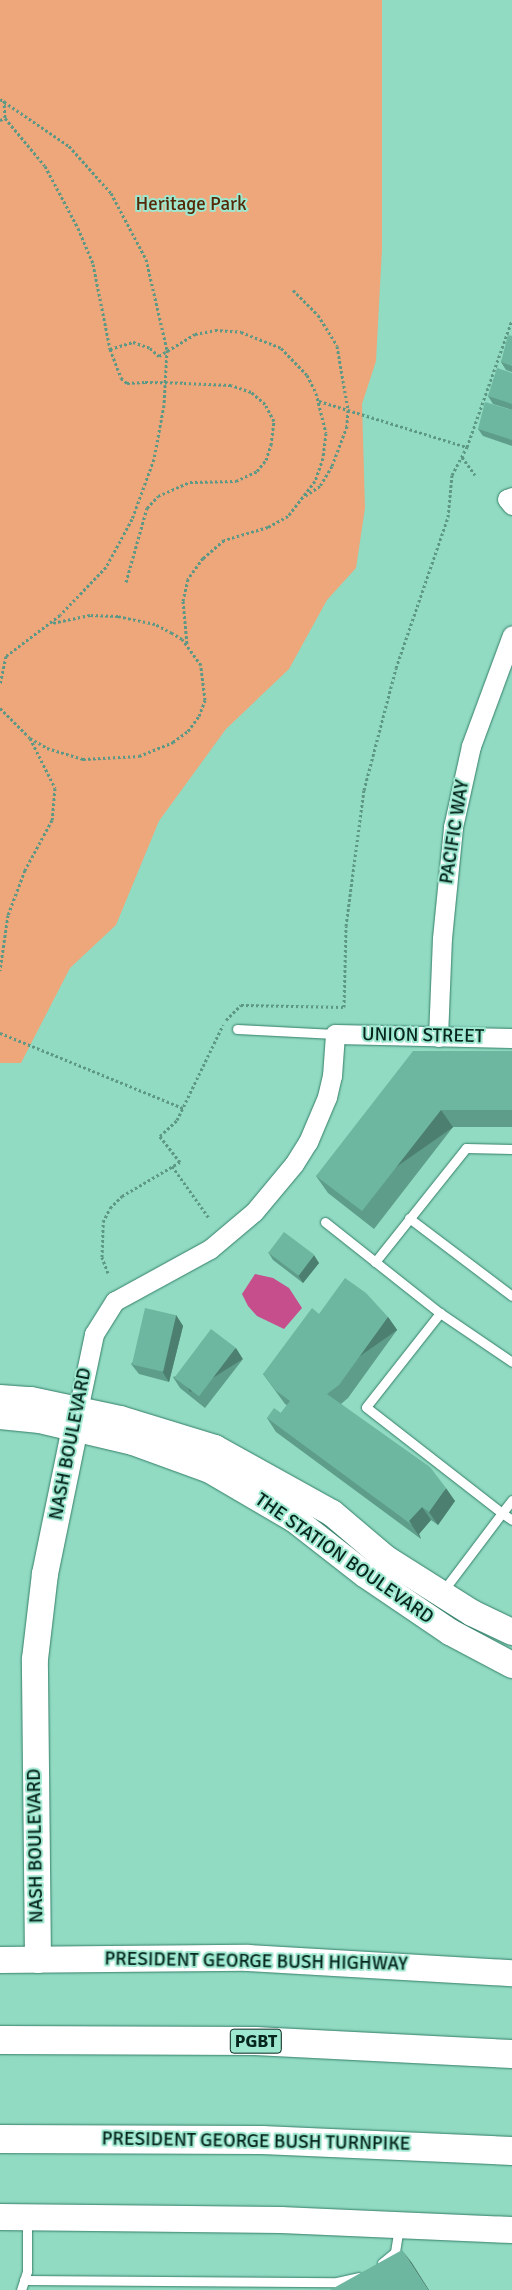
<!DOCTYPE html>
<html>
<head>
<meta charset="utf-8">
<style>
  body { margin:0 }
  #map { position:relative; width:512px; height:2290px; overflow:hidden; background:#91dbc2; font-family:Signika,sans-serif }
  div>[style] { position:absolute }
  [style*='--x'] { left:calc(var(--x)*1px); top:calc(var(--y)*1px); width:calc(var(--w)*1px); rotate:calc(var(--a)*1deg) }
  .green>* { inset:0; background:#eea67b }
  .water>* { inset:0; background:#c74e8c }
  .path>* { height:3px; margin-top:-1.5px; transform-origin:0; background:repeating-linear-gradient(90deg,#5d9885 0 2.5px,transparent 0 5px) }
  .roads { filter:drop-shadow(0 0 1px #347e69) drop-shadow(0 0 1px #347e69) }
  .lane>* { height:9px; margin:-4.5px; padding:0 4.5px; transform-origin:4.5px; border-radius:4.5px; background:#fff }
  .street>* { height:19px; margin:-9.5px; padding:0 9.5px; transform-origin:9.5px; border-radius:9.5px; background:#fff }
  .secondary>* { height:26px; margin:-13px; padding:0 13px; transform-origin:13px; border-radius:13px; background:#fff }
  .highway>* { height:28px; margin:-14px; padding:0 14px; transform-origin:14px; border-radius:14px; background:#fff }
  .path-bridge>* { height:3px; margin-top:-1.5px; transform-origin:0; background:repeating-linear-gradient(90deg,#5d9885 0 2.5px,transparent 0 5px) }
  .wall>* { inset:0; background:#5e9d89 }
  .shaded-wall>* { inset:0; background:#4c7f6f; transform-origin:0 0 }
  .building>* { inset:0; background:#6db69f; transform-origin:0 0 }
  span { translate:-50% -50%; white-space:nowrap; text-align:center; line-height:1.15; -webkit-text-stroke:4px #9ee8cf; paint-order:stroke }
  .shield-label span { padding:1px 4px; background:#9ee8cf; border:1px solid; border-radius:4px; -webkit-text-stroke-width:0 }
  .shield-label { font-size:18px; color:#06261d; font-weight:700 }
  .park-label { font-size:19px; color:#552807 }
  .street-label { font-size:19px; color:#06261d }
</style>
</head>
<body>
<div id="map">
  <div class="green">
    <div style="clip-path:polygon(0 0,382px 0,382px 249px,376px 361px,362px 404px,365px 508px,356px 568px,327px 600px,289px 669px,226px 729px,159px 821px,116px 925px,70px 968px,21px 1063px,0 1063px)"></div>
  </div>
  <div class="water">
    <div style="clip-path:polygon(255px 1274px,273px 1278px,289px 1288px,302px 1308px,284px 1329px,257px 1316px,248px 1306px,242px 1294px)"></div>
  </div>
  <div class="path">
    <div style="--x:0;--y:99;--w:83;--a:34.3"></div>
    <div style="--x:69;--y:146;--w:63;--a:48.2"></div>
    <div style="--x:111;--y:193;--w:75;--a:62.1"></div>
    <div style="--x:146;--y:259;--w:93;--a:77"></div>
    <div style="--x:167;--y:350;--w:55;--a:93.1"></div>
    <div style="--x:164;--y:405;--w:55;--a:100.5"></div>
    <div style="--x:154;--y:459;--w:64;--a:110.1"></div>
    <div style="--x:132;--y:519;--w:55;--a:118.4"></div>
    <div style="--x:106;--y:567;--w:66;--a:133.8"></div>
    <div style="--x:60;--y:615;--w:68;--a:142.8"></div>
    <div style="--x:6;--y:656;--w:29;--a:102"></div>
    <div style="--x:4;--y:100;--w:18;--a:87"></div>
    <div style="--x:0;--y:120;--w:5;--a:-22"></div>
    <div style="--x:5;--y:118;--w:62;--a:50.2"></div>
    <div style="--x:45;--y:166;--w:70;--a:62"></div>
    <div style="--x:78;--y:228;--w:39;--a:67"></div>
    <div style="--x:93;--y:264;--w:87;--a:78.7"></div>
    <div style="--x:110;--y:349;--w:24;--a:-17"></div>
    <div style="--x:133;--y:342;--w:18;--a:19"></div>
    <div style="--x:150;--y:348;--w:12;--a:42"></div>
    <div style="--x:159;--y:356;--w:42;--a:-31.4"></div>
    <div style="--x:195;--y:334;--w:20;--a:-11"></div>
    <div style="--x:215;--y:330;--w:26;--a:4"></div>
    <div style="--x:241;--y:332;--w:43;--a:21.8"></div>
    <div style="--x:281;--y:348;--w:37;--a:46"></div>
    <div style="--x:307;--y:375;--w:20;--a:63"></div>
    <div style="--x:316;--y:393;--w:41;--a:76"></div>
    <div style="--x:326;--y:433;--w:25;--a:97"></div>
    <div style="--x:323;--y:458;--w:24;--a:109"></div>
    <div style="--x:315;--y:481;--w:44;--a:127.6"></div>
    <div style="--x:288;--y:516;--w:23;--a:151"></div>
    <div style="--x:268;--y:527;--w:46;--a:163.5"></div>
    <div style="--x:224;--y:540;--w:28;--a:139"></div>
    <div style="--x:203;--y:558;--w:26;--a:126"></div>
    <div style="--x:188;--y:579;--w:23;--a:103"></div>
    <div style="--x:183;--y:601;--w:43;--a:84.7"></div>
    <div style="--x:293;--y:290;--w:35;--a:45"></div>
    <div style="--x:318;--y:315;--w:36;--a:58"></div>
    <div style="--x:337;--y:346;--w:65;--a:80.2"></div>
    <div style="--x:348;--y:410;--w:16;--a:94"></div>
    <div style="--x:347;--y:426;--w:43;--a:110.6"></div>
    <div style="--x:332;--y:466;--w:23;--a:121"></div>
    <div style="--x:320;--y:486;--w:20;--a:147"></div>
    <div style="--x:110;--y:349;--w:31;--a:69"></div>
    <div style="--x:121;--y:378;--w:8;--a:40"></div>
    <div style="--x:127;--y:383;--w:18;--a:-3"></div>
    <div style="--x:319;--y:401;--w:155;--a:17.3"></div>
    <div style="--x:462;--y:457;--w:22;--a:54"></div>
    <div style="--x:126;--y:582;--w:77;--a:-74.2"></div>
    <div style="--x:147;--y:508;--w:16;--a:-47"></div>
    <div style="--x:158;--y:496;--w:35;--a:-24"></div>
    <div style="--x:190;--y:482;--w:46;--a:-1.2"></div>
    <div style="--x:236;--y:481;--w:23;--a:-25"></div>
    <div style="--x:257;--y:471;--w:14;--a:-51"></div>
    <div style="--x:266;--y:460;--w:16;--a:-72"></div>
    <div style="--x:271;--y:445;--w:24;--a:-83"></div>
    <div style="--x:274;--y:421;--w:19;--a:-118"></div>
    <div style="--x:265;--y:404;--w:18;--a:-139"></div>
    <div style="--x:251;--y:392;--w:21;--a:-161"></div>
    <div style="--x:231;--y:385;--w:47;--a:-177.6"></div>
    <div style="--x:0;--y:708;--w:42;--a:45"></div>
    <div style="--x:30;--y:738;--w:56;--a:63.4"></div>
    <div style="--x:55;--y:788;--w:32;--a:95"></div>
    <div style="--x:52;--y:820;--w:57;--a:118.4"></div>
    <div style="--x:25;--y:870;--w:48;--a:110.7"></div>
    <div style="--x:8;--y:915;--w:56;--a:98.3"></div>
    <div style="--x:30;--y:738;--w:20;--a:30"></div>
    <div style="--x:47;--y:748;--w:38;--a:17"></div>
    <div style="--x:83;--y:759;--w:56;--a:-3.1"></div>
    <div style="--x:139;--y:756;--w:37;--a:-22"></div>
    <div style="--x:173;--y:742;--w:19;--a:-36"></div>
    <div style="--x:188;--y:731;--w:19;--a:-54"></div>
    <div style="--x:199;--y:716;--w:17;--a:-69"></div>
    <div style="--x:205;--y:700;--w:35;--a:-97"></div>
    <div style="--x:201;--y:665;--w:32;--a:-126"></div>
    <div style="--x:182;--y:639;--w:12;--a:-149"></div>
    <div style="--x:172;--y:633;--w:19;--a:-152"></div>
    <div style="--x:155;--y:624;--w:38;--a:-168"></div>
    <div style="--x:118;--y:616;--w:28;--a:-178"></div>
    <div style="--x:90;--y:615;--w:40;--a:168"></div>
    <div style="--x:226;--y:1020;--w:21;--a:-45"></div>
    <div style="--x:241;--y:1005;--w:103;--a:1.1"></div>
    <div style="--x:344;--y:1007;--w:81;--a:-88.6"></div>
    <div style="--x:346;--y:926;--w:137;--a:-82.5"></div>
    <div style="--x:364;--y:790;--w:126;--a:-75.3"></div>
    <div style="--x:396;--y:668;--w:160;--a:-71"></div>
    <div style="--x:448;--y:517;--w:42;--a:-84.6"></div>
    <div style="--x:452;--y:475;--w:32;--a:-62"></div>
    <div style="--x:467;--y:447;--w:135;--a:-70.5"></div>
    <div style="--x:0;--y:1033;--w:198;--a:22.3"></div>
    <div style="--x:172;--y:1166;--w:64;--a:54.6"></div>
    <div style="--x:108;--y:1273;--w:17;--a:-111"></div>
    <div style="--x:102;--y:1257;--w:35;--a:-88"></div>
    <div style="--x:103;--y:1222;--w:16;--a:-63"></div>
    <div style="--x:110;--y:1208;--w:17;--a:-45"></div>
    <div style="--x:122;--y:1196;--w:67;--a:-30.4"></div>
    <div style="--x:180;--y:1162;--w:33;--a:-128"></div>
    <div style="--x:160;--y:1136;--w:23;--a:-43"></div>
    <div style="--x:177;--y:1120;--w:106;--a:-64.2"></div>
  </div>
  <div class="roads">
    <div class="lane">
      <div style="--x:237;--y:1029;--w:98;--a:2.9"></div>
      <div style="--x:409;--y:1218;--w:129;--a:37.1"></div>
      <div style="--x:325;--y:1222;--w:147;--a:38.4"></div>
      <div style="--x:375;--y:1262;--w:146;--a:-51.4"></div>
      <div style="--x:466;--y:1148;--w:46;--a:1.2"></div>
      <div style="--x:512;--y:1500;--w:16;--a:128"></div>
      <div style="--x:502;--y:1513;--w:12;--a:35"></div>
      <div style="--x:443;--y:1591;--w:98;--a:-52.9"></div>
      <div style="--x:502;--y:1513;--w:172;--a:-142.1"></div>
      <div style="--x:366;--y:1407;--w:120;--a:-51.8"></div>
      <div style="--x:440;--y:1313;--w:87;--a:34.2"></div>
      <div style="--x:382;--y:2263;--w:17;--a:-40"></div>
      <div style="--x:395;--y:2252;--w:25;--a:-81"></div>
      <div style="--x:24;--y:2280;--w:313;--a:0.4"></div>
      <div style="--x:337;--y:2282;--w:22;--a:-13"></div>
      <div style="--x:21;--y:2290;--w:20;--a:-72"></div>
      <div style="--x:27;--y:2271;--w:51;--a:-90"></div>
    </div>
    <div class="street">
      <div style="--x:512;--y:497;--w:5;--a:158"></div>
      <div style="--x:507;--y:499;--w:8;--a:50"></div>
      <div style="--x:438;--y:1037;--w:99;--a:-87.7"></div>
      <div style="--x:442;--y:938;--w:112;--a:-84.3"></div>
      <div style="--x:453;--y:827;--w:83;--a:-77.5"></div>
      <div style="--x:471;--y:746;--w:118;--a:-69.7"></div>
      <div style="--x:78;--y:1410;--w:78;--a:-78.1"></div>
      <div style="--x:94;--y:1334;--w:39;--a:-58"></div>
      <div style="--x:115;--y:1301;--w:108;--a:-28.7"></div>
      <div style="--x:210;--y:1249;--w:57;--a:-40.1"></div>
      <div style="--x:254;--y:1212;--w:62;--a:-50.2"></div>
      <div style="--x:294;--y:1164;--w:26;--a:-58"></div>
      <div style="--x:308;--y:1142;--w:49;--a:-67.1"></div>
      <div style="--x:327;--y:1097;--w:22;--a:-77"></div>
      <div style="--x:332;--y:1076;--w:42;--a:-85.9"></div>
      <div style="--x:335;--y:1034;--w:177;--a:1.3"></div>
    </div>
    <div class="secondary">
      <div style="--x:0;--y:1398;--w:31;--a:4"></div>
      <div style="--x:31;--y:1400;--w:91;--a:12.1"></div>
      <div style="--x:120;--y:1419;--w:99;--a:17"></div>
      <div style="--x:215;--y:1448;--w:134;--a:29.1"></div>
      <div style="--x:332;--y:1513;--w:70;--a:40.3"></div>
      <div style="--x:385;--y:1558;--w:103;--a:32.3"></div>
      <div style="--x:472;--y:1613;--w:44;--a:25.4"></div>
      <div style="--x:0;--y:1416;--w:40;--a:5.7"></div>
      <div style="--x:40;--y:1420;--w:96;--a:13.3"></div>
      <div style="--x:133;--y:1442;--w:82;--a:20"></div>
      <div style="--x:210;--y:1470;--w:97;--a:30.3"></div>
      <div style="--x:294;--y:1519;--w:91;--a:37.9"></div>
      <div style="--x:366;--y:1575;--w:102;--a:34.2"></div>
      <div style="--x:450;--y:1632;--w:70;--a:28"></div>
      <div style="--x:0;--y:1960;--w:248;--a:-0.5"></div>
      <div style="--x:248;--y:1958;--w:264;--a:3.3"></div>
      <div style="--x:38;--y:1960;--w:301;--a:-90.6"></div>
      <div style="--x:35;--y:1659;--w:86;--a:-83.3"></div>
      <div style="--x:45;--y:1574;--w:164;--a:-78.4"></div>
      <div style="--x:0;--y:2217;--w:281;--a:0.6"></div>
      <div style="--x:281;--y:2220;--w:231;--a:2.5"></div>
    </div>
    <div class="highway">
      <div style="--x:0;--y:2040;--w:255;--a:0.2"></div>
      <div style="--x:255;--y:2041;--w:257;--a:2.9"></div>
      <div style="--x:0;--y:2139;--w:262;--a:0.2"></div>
      <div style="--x:262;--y:2140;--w:250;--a:2.5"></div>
    </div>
  </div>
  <div class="path-bridge">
    <div style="--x:145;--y:382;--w:39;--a:1"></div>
  </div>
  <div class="wall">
    <div style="clip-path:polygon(512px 336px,512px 372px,506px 370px,501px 362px)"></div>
    <div style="clip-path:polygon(512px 373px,512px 410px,493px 404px,488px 396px)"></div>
    <div style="clip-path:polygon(512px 410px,512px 446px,483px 436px,478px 429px)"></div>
    <div style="clip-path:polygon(512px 1051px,512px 1127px,453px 1127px,374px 1229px,328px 1193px,316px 1176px)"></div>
    <div style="clip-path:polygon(268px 1252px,319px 1263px,303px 1283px,273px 1260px)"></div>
    <div style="clip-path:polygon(176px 1315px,183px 1326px,169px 1382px,139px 1374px,131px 1364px)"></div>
    <div style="clip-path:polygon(388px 1317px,397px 1330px,348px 1398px,341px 1404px,455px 1501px,438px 1525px,431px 1520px,419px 1534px,421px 1539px,276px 1432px,267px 1418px,281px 1413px,287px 1405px,285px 1404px,263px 1374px)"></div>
    <div style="clip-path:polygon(243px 1359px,205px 1408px,180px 1388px,173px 1377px)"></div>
  </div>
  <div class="shaded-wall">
    <div style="left:441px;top:1110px;width:21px;height:128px;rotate:55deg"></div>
    <div style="clip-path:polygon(314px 1255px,319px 1263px,303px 1283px,298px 1275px)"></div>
    <div style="clip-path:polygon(176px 1315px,183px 1326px,169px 1382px,162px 1371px)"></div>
    <div style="left:388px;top:1317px;width:16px;height:84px;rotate:55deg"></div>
    <div style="left:236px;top:1348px;width:13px;height:62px;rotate:58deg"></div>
    <div style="clip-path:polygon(446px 1488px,455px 1501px,438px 1525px,429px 1512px)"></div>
    <div style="clip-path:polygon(422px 1507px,431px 1520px,419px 1534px,421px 1539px,409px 1521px)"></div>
    <div style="clip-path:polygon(402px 2250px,412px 2263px,429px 2290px,428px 2290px)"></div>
  </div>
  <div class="building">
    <div style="clip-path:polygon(508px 335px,512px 336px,512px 366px,501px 362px)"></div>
    <div style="clip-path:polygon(497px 368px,512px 373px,512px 404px,488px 396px)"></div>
    <div style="clip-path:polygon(485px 402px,512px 410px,512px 440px,478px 429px)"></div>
    <div style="clip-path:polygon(413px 1051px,512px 1051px,512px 1110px,441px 1110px,362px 1211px,316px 1176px)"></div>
    <div style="left:284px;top:1232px;width:38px;height:26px;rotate:37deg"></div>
    <div style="clip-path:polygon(345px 1278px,366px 1293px,388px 1317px,339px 1385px,327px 1394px,430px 1467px,446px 1488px,429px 1512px,422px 1507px,409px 1521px,412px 1525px,267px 1418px,274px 1408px,281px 1413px,290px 1401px,275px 1390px,263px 1374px,312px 1308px,319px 1314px)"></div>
    <div style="left:145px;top:1308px;width:32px;height:58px;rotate:13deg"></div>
    <div style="left:211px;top:1329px;width:31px;height:61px;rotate:37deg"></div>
    <div style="clip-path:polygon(402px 2250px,428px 2290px,321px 2290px,330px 2290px)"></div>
  </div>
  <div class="shield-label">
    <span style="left:256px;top:2041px">PGBT</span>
  </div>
  <div class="park-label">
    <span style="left:191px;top:205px">Heritage Park</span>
  </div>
  <div class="street-label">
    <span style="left:455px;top:832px;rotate:-81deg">PACIFIC WAY</span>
    <span style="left:423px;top:1036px;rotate:1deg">UNION STREET</span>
    <span style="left:71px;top:1444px;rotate:-79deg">NASH BOULEVARD</span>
    <span style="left:344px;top:1559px;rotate:35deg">THE STATION BOULEVARD</span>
    <span style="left:36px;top:1846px;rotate:-91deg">NASH BOULEVARD</span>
    <span style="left:256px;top:1962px;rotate:1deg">PRESIDENT GEORGE BUSH HIGHWAY</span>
    <span style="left:256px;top:2142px;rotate:1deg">PRESIDENT GEORGE BUSH TURNPIKE</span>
  </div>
</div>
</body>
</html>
